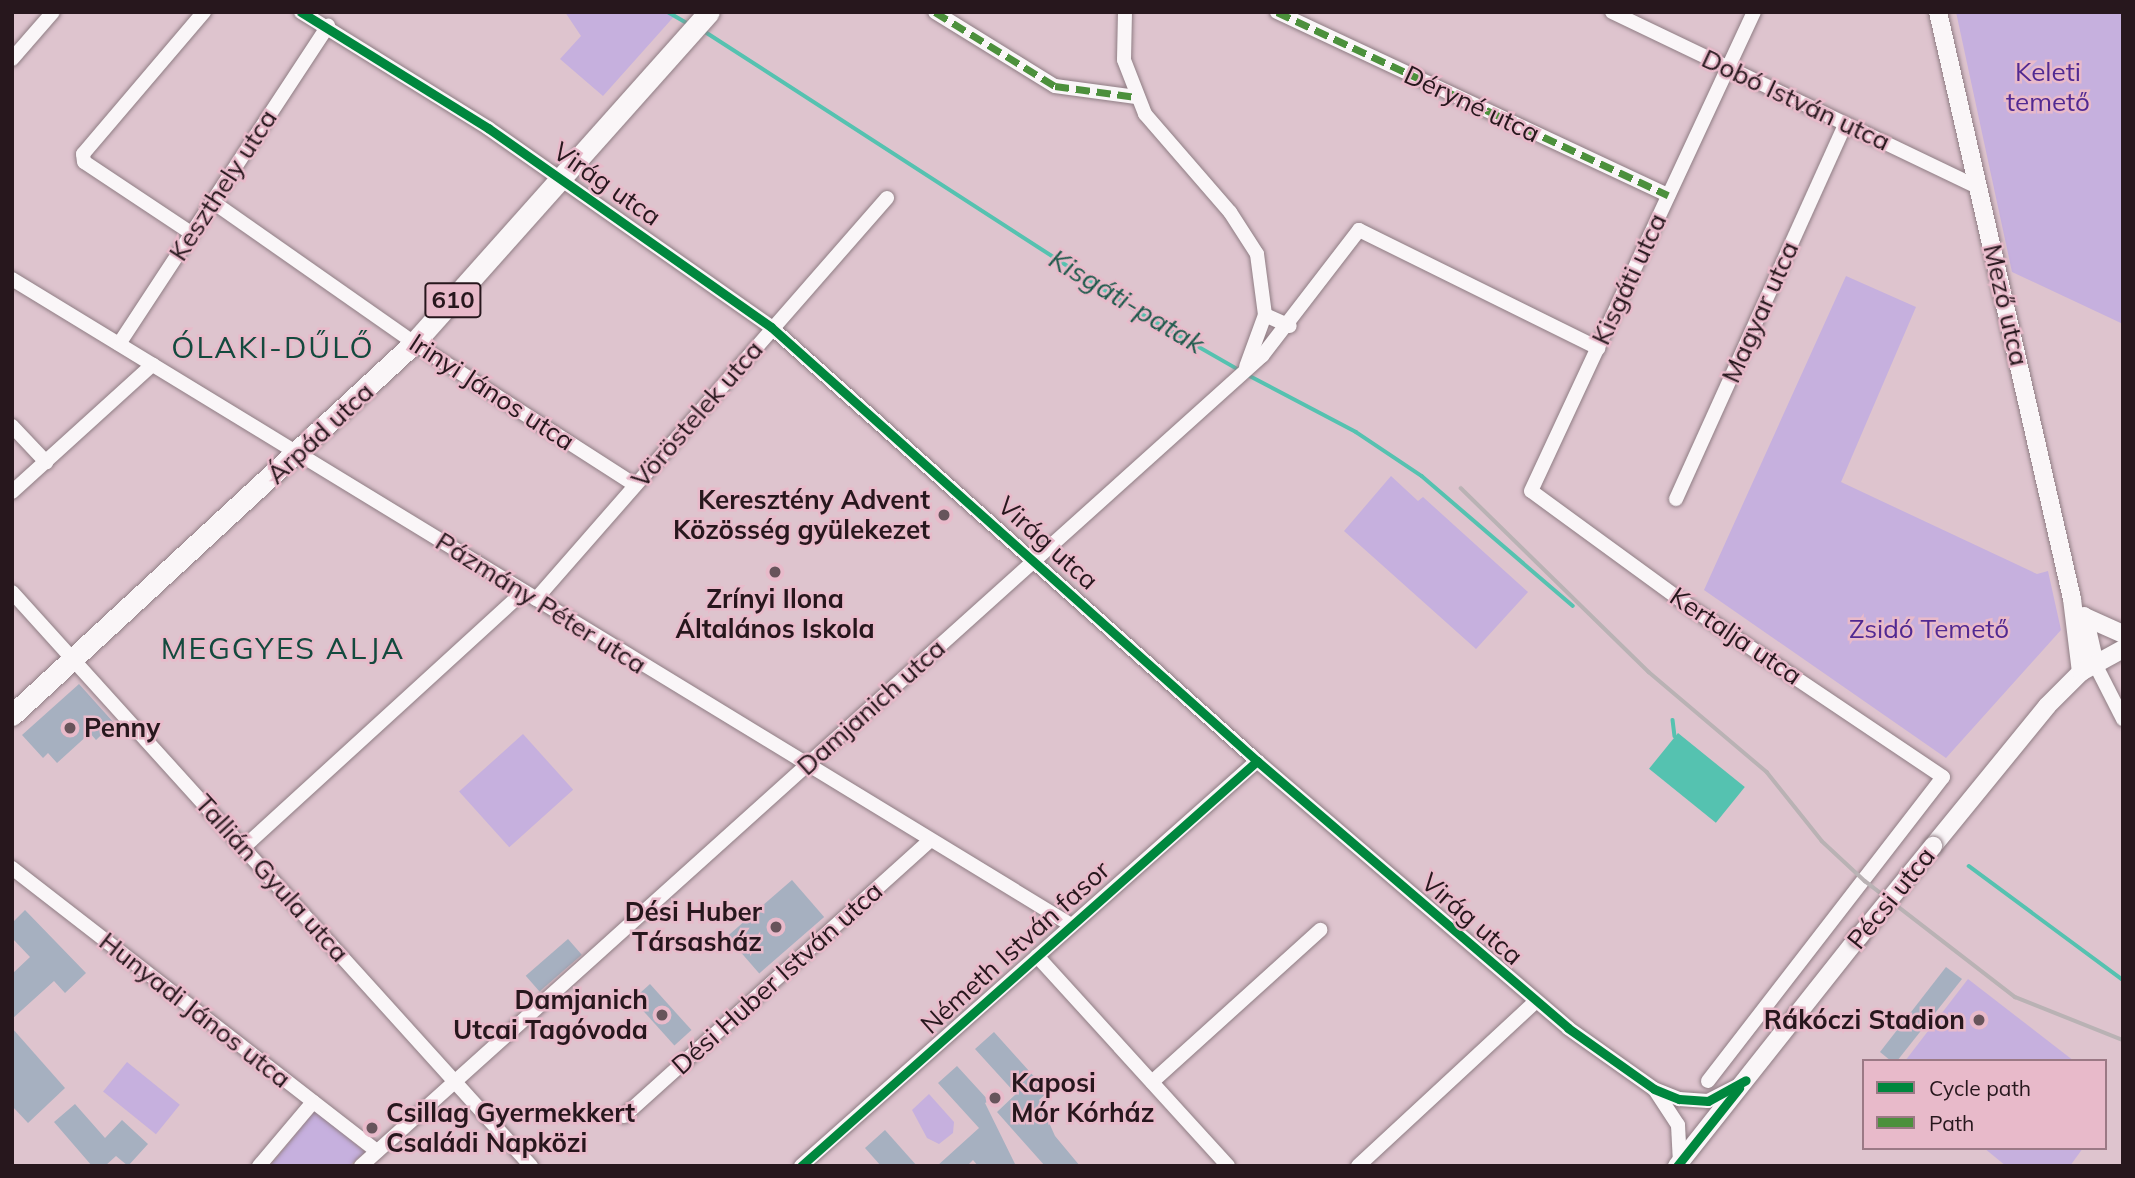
<!DOCTYPE html>
<html>
<head>
<meta charset="utf-8">
<style>
  body { margin:0 }
  #map { position:relative; width:2135px; height:1178px; overflow:hidden; background:#dec4ce; font-family:Mulish,sans-serif }
  div>[style] { position:absolute }
  [style*='--x'] { left:calc(var(--x)*1px); top:calc(var(--y)*1px); width:calc(var(--w)*1px); rotate:calc(var(--a)*1deg) }
  .green>* { inset:0; background:#c6b0de; transform-origin:0 0 }
  .water>* { inset:0; background:#55c2b0; transform-origin:0 0 }
  .stream>* { height:3.5px; margin:-1.75px; padding:0 1.75px; transform-origin:1.75px; border-radius:1.75px; background:#55c2b0 }
  .building>* { inset:0; background:#a6b0c0; transform-origin:0 0 }
  .roads { filter:drop-shadow(0 0 2px #8f7d84) drop-shadow(0 0 2px #8f7d84) }
  .minor>* { height:14px; margin:-7px; padding:0 7px; transform-origin:7px; border-radius:7px; background:#faf6f8 }
  .tertiary>* { height:18px; margin:-9px; padding:0 9px; transform-origin:9px; border-radius:9px; background:#faf6f8 }
  .primary>* { height:21px; margin:-10.5px; padding:0 10.5px; transform-origin:10.5px; border-radius:10.5px; background:#faf6f8 }
  .rail>* { height:3.5px; margin:-1.75px; padding:0 1.75px; transform-origin:1.75px; border-radius:1.75px; background:#b9b2b4 }
  .bridges { filter:drop-shadow(0 0 2px #8f7d84) drop-shadow(0 0 2px #8f7d84) }
  .tertiary-bridge>* { height:18px; margin:-9px; padding:0 9px; transform-origin:9px; border-radius:9px; background:#faf6f8 }
  .quiet>* { height:7px; margin-top:-3.5px; transform-origin:0; background:repeating-linear-gradient(90deg,#4c903c 0 14px,transparent 0 21px) }
  .cycleway>* { height:9px; margin:-4.5px; padding:0 4.5px; transform-origin:4.5px; border-radius:4.5px; background:#00873e }
  .dots>* { width:19px; height:19px; translate:-50% -50%; box-sizing:border-box; border:4px solid #e8baca; border-radius:50% }
  span { translate:-50% -50%; white-space:nowrap; text-align:center; line-height:1.15; -webkit-text-stroke:5px #e8baca; paint-order:stroke }
  .shield-label span { padding:2px 5px; background:#e8baca; border:2px solid; border-radius:5px; -webkit-text-stroke-width:0 }
  .shield-label { font-size:24px; color:#27171d; font-weight:700 }
  .park-label { font-size:26px; color:#512992 }
  .street-label { font-size:26px; color:#27171d }
  .poi-label { font-size:26px; color:#27171d; font-weight:700 }
  .right { translate:-100% -50%; text-align:right }
  .left { translate:0 -50%; text-align:left }
  .water-label { font-size:28px; color:#1e5a4c; font-style:italic }
  .quarter-label { font-size:30px; color:#134a3e; letter-spacing:2px }
  .frame { position:absolute; inset:0; border:14px solid #27171d; pointer-events:none }
  .legend { position:absolute; left:1862px; top:1059px; width:245px; height:91px; box-sizing:border-box; background:#e8baca; border:2px solid #9b7985; margin:0; padding:9px 12px; list-style:none; font-size:21px; color:#27171d }
  .legend li { display:flex; align-items:center; gap:14px; height:35px }
  .legend b { width:35px; border:2px solid #9b7985 }
</style>
</head>
<body>
<div id="map">
  <div class="green">
    <div style="clip-path:polygon(565px 12px,678px 12px,603px 96px,560px 59px,581px 36px)"></div>
    <div style="clip-path:polygon(1956px 12px,2123px 12px,2123px 324px,2012px 272px)"></div>
    <div style="clip-path:polygon(1846px 276px,1916px 307px,1841px 482px,2037px 574px,2048px 571px,2061px 630px,1946px 758px,1704px 590px)"></div>
    <div style="clip-path:polygon(1391px 476px,1418px 501px,1423px 497px,1528px 592px,1476px 649px,1344px 531px)"></div>
    <div style="left:523px;top:734px;width:75px;height:86px;rotate:48deg"></div>
    <div style="clip-path:polygon(1968px 979px,2074px 1061px,1905px 1061px)"></div>
    <div style="left:127px;top:1062px;width:68px;height:38px;rotate:39deg"></div>
    <div style="clip-path:polygon(929px 1094px,954px 1122px,953px 1133px,939px 1144px,927px 1138px,912px 1110px)"></div>
    <div style="clip-path:polygon(315px 1111px,365px 1152px,349px 1166px,270px 1166px)"></div>
    <div style="clip-path:polygon(1984px 1148px,2083px 1148px,2070px 1166px,2006px 1166px)"></div>
  </div>
  <div class="water">
    <div style="left:1678px;top:733px;width:86px;height:46px;rotate:39deg"></div>
  </div>
  <div class="stream">
    <div style="--x:668;--y:12;--w:22;--a:30"></div>
    <div style="--x:704;--y:31;--w:525;--a:32.87"></div>
    <div style="--x:1145;--y:316;--w:111;--a:29.8"></div>
    <div style="--x:1248;--y:375;--w:122;--a:27.8"></div>
    <div style="--x:1356;--y:432;--w:79;--a:33.7"></div>
    <div style="--x:1422;--y:476;--w:199;--a:40.7"></div>
    <div style="--x:1673;--y:720;--w:16;--a:83"></div>
    <div style="--x:1969;--y:866;--w:192;--a:36.5"></div>
  </div>
  <div class="building">
    <div style="clip-path:polygon(79px 684px,114px 723px,96px 740px,90px 733px,57px 763px,48px 753px,43px 758px,22px 735px)"></div>
    <div style="left:792px;top:880px;width:49px;height:86px;rotate:49deg"></div>
    <div style="clip-path:polygon(25px 910px,86px 973px,65px 993px,54px 981px,12px 1019px,12px 974px,30px 957px,12px 938px,12px 923px)"></div>
    <div style="left:568px;top:939px;width:21px;height:56px;rotate:49deg"></div>
    <div style="clip-path:polygon(1946px 967px,1962px 979px,1897px 1061px,1891px 1061px,1880px 1052px)"></div>
    <div style="left:650px;top:984px;width:62px;height:23px;rotate:48deg"></div>
    <div style="clip-path:polygon(12px 1028px,65px 1088px,28px 1123px,12px 1106px)"></div>
    <div style="clip-path:polygon(994px 1032px,1048px 1092px,1039px 1100px,1055px 1136px,1080px 1166px,1045px 1166px,997px 1112px,1016px 1094px,975px 1049px)"></div>
    <div style="clip-path:polygon(957px 1066px,989px 1101px,985px 1103px,1016px 1166px,978px 1166px,973px 1160px,967px 1166px,937px 1166px,979px 1128px,938px 1083px)"></div>
    <div style="clip-path:polygon(75px 1104px,105px 1138px,122px 1120px,148px 1144px,128px 1166px,116px 1156px,105px 1166px,92px 1166px,54px 1122px)"></div>
    <div style="clip-path:polygon(885px 1130px,917px 1166px,881px 1166px,865px 1148px)"></div>
  </div>
  <div class="roads">
    <div class="minor">
      <div style="--x:301;--y:12;--w:220;--a:31.8"></div>
      <div style="--x:488;--y:128;--w:346;--a:35.1"></div>
      <div style="--x:771;--y:327;--w:652;--a:41.76"></div>
      <div style="--x:1257;--y:761;--w:410;--a:40.6"></div>
      <div style="--x:1568;--y:1028;--w:105;--a:35.3"></div>
      <div style="--x:1654;--y:1089;--w:27;--a:22"></div>
      <div style="--x:1679;--y:1099;--w:29;--a:4"></div>
      <div style="--x:1708;--y:1101;--w:35;--a:-27"></div>
      <div style="--x:935;--y:12;--w:141;--a:31.7"></div>
      <div style="--x:1055;--y:86;--w:82;--a:7.7"></div>
      <div style="--x:1125;--y:12;--w:48;--a:91.2"></div>
      <div style="--x:1124;--y:60;--w:58;--a:68.7"></div>
      <div style="--x:1145;--y:114;--w:130;--a:49.1"></div>
      <div style="--x:1230;--y:212;--w:50;--a:57.3"></div>
      <div style="--x:1257;--y:254;--w:62;--a:82.5"></div>
      <div style="--x:1265;--y:315;--w:55;--a:110.1"></div>
      <div style="--x:1277;--y:12;--w:432;--a:25.1"></div>
      <div style="--x:1612;--y:12;--w:408;--a:25.6"></div>
      <div style="--x:12;--y:59;--w:62;--a:-48.9"></div>
      <div style="--x:213;--y:202;--w:246;--a:35"></div>
      <div style="--x:414;--y:343;--w:263;--a:32.7"></div>
      <div style="--x:191;--y:233;--w:128;--a:-146.4"></div>
      <div style="--x:84;--y:162;--w:8;--a:-97"></div>
      <div style="--x:83;--y:154;--w:187;--a:-49.6"></div>
      <div style="--x:12;--y:279;--w:1240;--a:31.38"></div>
      <div style="--x:1265;--y:315;--w:27;--a:24"></div>
      <div style="--x:119;--y:344;--w:381;--a:-56.7"></div>
      <div style="--x:12;--y:426;--w:50;--a:46.6"></div>
      <div style="--x:12;--y:492;--w:190;--a:-42.2"></div>
      <div style="--x:1676;--y:499;--w:411;--a:-65.7"></div>
      <div style="--x:12;--y:592;--w:774;--a:47.88"></div>
      <div style="--x:536;--y:599;--w:533;--a:-48.8"></div>
      <div style="--x:2095;--y:664;--w:62;--a:63"></div>
      <div style="--x:244;--y:847;--w:379;--a:-42.4"></div>
      <div style="--x:12;--y:868;--w:462;--a:37.8"></div>
      <div style="--x:1037;--y:956;--w:284;--a:47.7"></div>
      <div style="--x:1708;--y:1081;--w:384;--a:-52.3"></div>
      <div style="--x:1943;--y:777;--w:296;--a:-146.1"></div>
      <div style="--x:1697;--y:612;--w:205;--a:-143.9"></div>
      <div style="--x:1531;--y:491;--w:528;--a:-65.04"></div>
      <div style="--x:1152;--y:1082;--w:227;--a:-42.1"></div>
      <div style="--x:1655;--y:1090;--w:42;--a:56.7"></div>
      <div style="--x:1678;--y:1125;--w:38;--a:87"></div>
      <div style="--x:624;--y:1116;--w:412;--a:-42"></div>
      <div style="--x:259;--y:1166;--w:84;--a:-49.8"></div>
      <div style="--x:361;--y:1166;--w:1212;--a:-41.96"></div>
      <div style="--x:1262;--y:356;--w:159;--a:-52.4"></div>
      <div style="--x:1359;--y:230;--w:267;--a:26.3"></div>
      <div style="--x:801;--y:1166;--w:610;--a:-41.61"></div>
      <div style="--x:1358;--y:1166;--w:241;--a:-42.8"></div>
    </div>
    <div class="tertiary">
      <div style="--x:1938;--y:12;--w:602;--a:77.14"></div>
      <div style="--x:2072;--y:599;--w:74;--a:83"></div>
      <div style="--x:2084;--y:616;--w:49;--a:77.1"></div>
      <div style="--x:2085;--y:617;--w:42;--a:24.1"></div>
      <div style="--x:1933;--y:846;--w:181;--a:-50.8"></div>
      <div style="--x:2047;--y:706;--w:48;--a:-45"></div>
      <div style="--x:2081;--y:672;--w:48;--a:-28.7"></div>
      <div style="--x:1677;--y:1166;--w:291;--a:-51.6"></div>
    </div>
    <div class="primary">
      <div style="--x:12;--y:715;--w:548;--a:-42.78"></div>
      <div style="--x:414;--y:343;--w:443;--a:-48.3"></div>
    </div>
  </div>
  <div class="rail">
    <div style="--x:1461;--y:488;--w:263;--a:44.4"></div>
    <div style="--x:1649;--y:672;--w:155;--a:40.3"></div>
    <div style="--x:1767;--y:772;--w:88;--a:51.4"></div>
    <div style="--x:1822;--y:841;--w:59;--a:42.9"></div>
    <div style="--x:1865;--y:881;--w:190;--a:37.7"></div>
    <div style="--x:2015;--y:997;--w:116;--a:21.7"></div>
  </div>
  <div class="bridges">
    <div class="tertiary-bridge">
      <div style="--x:1858;--y:938;--w:119;--a:-50.8"></div>
    </div>
  </div>
  <div class="quiet">
    <div style="--x:935;--y:12;--w:141;--a:31.7"></div>
    <div style="--x:1055;--y:86;--w:82;--a:7.7"></div>
    <div style="--x:1277;--y:12;--w:432;--a:25.1"></div>
  </div>
  <div class="cycleway">
    <div style="--x:301;--y:12;--w:220;--a:31.8"></div>
    <div style="--x:488;--y:128;--w:346;--a:35.1"></div>
    <div style="--x:771;--y:327;--w:652;--a:41.76"></div>
    <div style="--x:1257;--y:761;--w:410;--a:40.6"></div>
    <div style="--x:1568;--y:1028;--w:105;--a:35.3"></div>
    <div style="--x:1654;--y:1089;--w:27;--a:22"></div>
    <div style="--x:1679;--y:1099;--w:29;--a:4"></div>
    <div style="--x:1708;--y:1101;--w:43;--a:-28.9"></div>
    <div style="--x:801;--y:1166;--w:610;--a:-41.61"></div>
    <div style="--x:1677;--y:1166;--w:100;--a:-51.5"></div>
  </div>
  <div class="dots">
    <div style="left:944px;top:515px;background:#67545b"></div>
    <div style="left:775px;top:572px;background:#67545b"></div>
    <div style="left:70px;top:728px;background:#67545b"></div>
    <div style="left:776px;top:927px;background:#67545b"></div>
    <div style="left:662px;top:1015px;background:#67545b"></div>
    <div style="left:1979px;top:1020px;background:#67545b"></div>
    <div style="left:995px;top:1098px;background:#67545b"></div>
    <div style="left:372px;top:1128px;background:#67545b"></div>
  </div>
  <div class="shield-label">
    <span style="left:453px;top:300px">610</span>
  </div>
  <div class="park-label">
    <span style="left:2048px;top:87px">Keleti<br>temető</span>
    <span style="left:1929px;top:629px">Zsidó Temető</span>
  </div>
  <div class="street-label">
    <span style="left:1796px;top:100px;rotate:25deg">Dobó István utca</span>
    <span style="left:1472px;top:104px;rotate:25deg">Déryné utca</span>
    <span style="left:607px;top:184px;rotate:35deg">Virág utca</span>
    <span style="left:223px;top:185px;rotate:-57deg">Keszthely utca</span>
    <span style="left:1629px;top:279px;rotate:-65deg">Kisgáti utca</span>
    <span style="left:2006px;top:305px;rotate:77deg">Mező utca</span>
    <span style="left:1760px;top:312px;rotate:-66deg">Magyar utca</span>
    <span style="left:492px;top:392px;rotate:33deg">Irinyi János utca</span>
    <span style="left:697px;top:414px;rotate:-49deg">Vöröstelek utca</span>
    <span style="left:320px;top:433px;rotate:-43deg">Árpád utca</span>
    <span style="left:1048px;top:543px;rotate:42deg">Virág utca</span>
    <span style="left:541px;top:603px;rotate:32deg">Pázmány Péter utca</span>
    <span style="left:1736px;top:636px;rotate:34deg">Kertalja utca</span>
    <span style="left:871px;top:707px;rotate:-42deg">Damjanich utca</span>
    <span style="left:272px;top:878px;rotate:48deg">Tallián Gyula utca</span>
    <span style="left:1891px;top:898px;rotate:-51deg">Pécsi utca</span>
    <span style="left:1472px;top:919px;rotate:41deg">Virág utca</span>
    <span style="left:1015px;top:947px;rotate:-42deg">Németh István fasor</span>
    <span style="left:777px;top:978px;rotate:-42deg">Dési Huber István utca</span>
    <span style="left:195px;top:1010px;rotate:38deg">Hunyadi János utca</span>
  </div>
  <div class="poi-label">
    <span class="right" style="left:930px;top:515px">Keresztény Advent<br>Közösség gyülekezet</span>
    <span style="left:775px;top:614px">Zrínyi Ilona<br>Általános Iskola</span>
    <span class="left" style="left:84px;top:728px">Penny</span>
    <span class="right" style="left:762px;top:927px">Dési Huber<br>Társasház</span>
    <span class="right" style="left:648px;top:1015px">Damjanich<br>Utcai Tagóvoda</span>
    <span class="right" style="left:1965px;top:1020px">Rákóczi Stadion</span>
    <span class="left" style="left:1011px;top:1098px">Kaposi<br>Mór Kórház</span>
    <span class="left" style="left:386px;top:1128px">Csillag Gyermekkert<br>Családi Napközi</span>
  </div>
  <div class="water-label">
    <span style="left:1127px;top:301px;rotate:31deg">Kisgáti-patak</span>
  </div>
  <div class="quarter-label">
    <span style="left:273px;top:347px">ÓLAKI-DŰLŐ</span>
    <span style="left:283px;top:648px">MEGGYES ALJA</span>
  </div>
  <div class="frame"></div>
  <ul class="legend">
  <li><b style="height:9px;background:#00873e"></b>Cycle path</li>
  <li><b style="height:9px;background:#4c903c"></b>Path</li>
  </ul>
</div>
</body>
</html>
